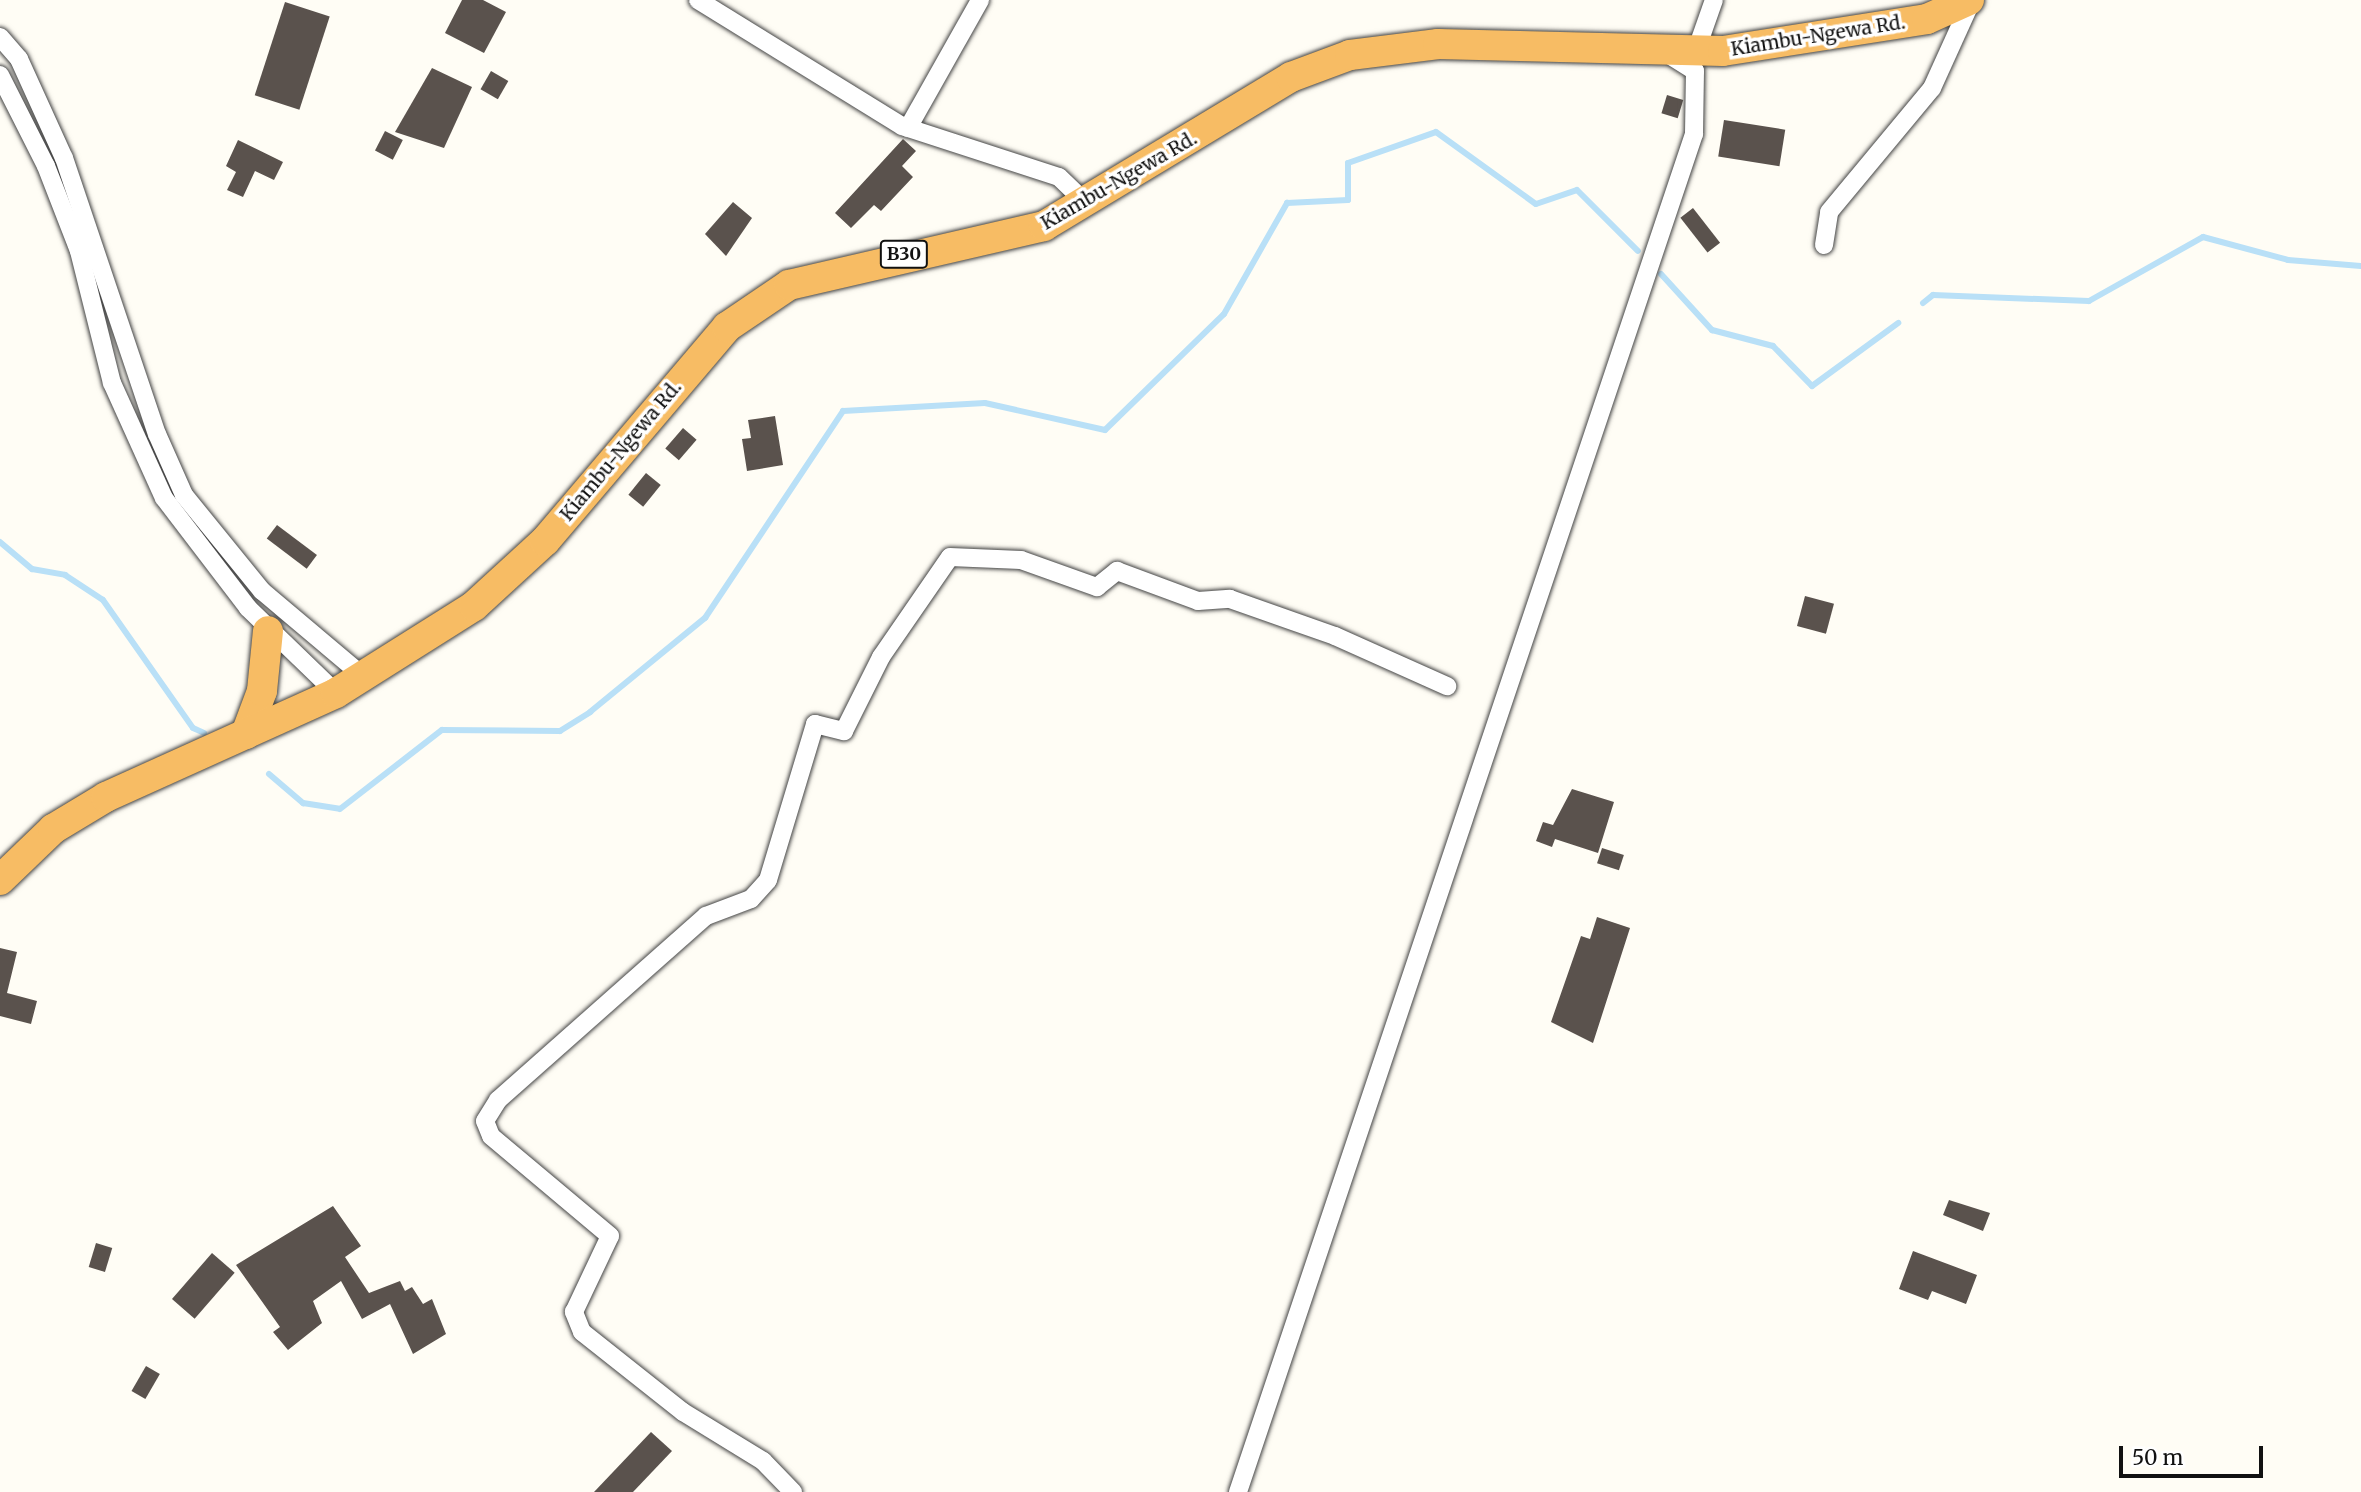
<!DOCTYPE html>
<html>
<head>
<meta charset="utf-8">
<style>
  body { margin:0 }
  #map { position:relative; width:2361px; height:1492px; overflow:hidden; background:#fffdf5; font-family:Merriweather,serif }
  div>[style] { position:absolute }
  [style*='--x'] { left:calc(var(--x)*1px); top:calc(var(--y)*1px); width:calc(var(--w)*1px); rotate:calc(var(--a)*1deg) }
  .stream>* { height:6px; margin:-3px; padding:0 3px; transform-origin:3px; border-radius:3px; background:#b9e0f7 }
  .building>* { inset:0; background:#5a524d; transform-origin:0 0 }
  .roads { filter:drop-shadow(0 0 2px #444) drop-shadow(0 0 2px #444) }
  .minor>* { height:18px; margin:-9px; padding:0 9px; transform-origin:9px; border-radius:9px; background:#fff }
  .trunk>* { height:30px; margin:-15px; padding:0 15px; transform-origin:15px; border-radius:15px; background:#f7bc64 }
  span { translate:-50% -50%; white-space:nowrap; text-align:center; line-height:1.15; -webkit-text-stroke:7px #fff; paint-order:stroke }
  .shield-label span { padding:2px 5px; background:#fff; border:2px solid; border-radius:5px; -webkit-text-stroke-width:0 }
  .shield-label { font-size:18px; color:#111; font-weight:700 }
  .street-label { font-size:19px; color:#111 }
  .scale { position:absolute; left:2119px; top:1446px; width:144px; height:32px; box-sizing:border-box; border:4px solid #111; border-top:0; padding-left:9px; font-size:21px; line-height:24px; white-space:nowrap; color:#111; -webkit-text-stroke:5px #fff; paint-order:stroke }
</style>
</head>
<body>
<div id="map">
  <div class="stream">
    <div style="--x:1661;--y:274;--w:76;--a:47.7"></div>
    <div style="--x:1712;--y:330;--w:63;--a:14.7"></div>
    <div style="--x:1773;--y:346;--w:56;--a:45.7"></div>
    <div style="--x:1812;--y:386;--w:107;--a:-36.2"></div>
    <div style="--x:1923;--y:303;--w:13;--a:-39"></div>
    <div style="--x:1933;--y:295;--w:156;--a:2.2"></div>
    <div style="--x:2089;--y:301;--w:131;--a:-29.3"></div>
    <div style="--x:2203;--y:237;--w:88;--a:15.1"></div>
    <div style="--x:2288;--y:260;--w:73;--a:4.7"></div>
    <div style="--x:0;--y:542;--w:42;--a:40.2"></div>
    <div style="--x:32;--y:569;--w:34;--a:10"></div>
    <div style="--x:65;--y:575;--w:45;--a:33.3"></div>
    <div style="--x:103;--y:600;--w:156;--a:54.9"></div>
    <div style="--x:193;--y:728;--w:12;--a:24"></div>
    <div style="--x:269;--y:774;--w:45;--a:40.5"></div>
    <div style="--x:303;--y:803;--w:37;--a:9"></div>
    <div style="--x:340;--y:809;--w:129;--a:-37.8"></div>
    <div style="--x:442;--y:730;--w:118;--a:0.5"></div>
    <div style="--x:560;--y:731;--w:36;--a:-32"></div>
    <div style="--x:590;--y:712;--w:149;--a:-39.3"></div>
    <div style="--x:705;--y:618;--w:249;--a:-56.3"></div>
    <div style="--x:843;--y:411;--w:142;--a:-3.2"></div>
    <div style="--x:985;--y:403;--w:123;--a:12.7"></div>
    <div style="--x:1105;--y:430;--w:166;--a:-44.3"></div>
    <div style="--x:1224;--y:314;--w:128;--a:-60.4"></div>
    <div style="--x:1287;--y:203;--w:61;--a:-2.8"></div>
    <div style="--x:1348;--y:200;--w:37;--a:-90"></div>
    <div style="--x:1348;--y:163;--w:93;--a:-19.4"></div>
    <div style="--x:1436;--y:132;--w:123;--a:35.8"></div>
    <div style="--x:1536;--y:204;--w:43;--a:-18.9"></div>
    <div style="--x:1577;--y:190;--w:86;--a:45"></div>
  </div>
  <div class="building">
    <div style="clip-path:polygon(462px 0,483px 0,506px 12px,484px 53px,445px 33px)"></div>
    <div style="left:285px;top:2px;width:47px;height:98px;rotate:18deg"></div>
    <div style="clip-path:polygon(432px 68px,472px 87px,444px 148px,395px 132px)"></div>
    <div style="left:491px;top:71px;width:20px;height:21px;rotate:30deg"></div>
    <div style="left:1667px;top:95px;width:17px;height:19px;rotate:17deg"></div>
    <div style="left:1724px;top:120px;width:62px;height:37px;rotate:9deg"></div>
    <div style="left:385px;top:131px;width:20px;height:22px;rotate:27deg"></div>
    <div style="clip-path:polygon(903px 139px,916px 151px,902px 166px,913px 177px,881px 211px,874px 205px,851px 228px,835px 213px)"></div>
    <div style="clip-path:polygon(238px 140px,283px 162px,274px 180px,255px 171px,243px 197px,227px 190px,236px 172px,226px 166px)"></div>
    <div style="clip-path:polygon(733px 202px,752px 218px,726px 256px,705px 234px)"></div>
    <div style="left:1693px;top:208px;width:44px;height:16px;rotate:52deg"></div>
    <div style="clip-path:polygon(775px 416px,783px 465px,747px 471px,742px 439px,751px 438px,748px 420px)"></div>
    <div style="left:683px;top:428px;width:18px;height:27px;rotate:41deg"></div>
    <div style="left:646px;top:473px;width:19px;height:28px;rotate:39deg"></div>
    <div style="left:277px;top:525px;width:50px;height:17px;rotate:37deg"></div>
    <div style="left:1805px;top:596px;width:30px;height:31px;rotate:15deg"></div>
    <div style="clip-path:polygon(1572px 789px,1614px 802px,1598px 853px,1555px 839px,1552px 847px,1536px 841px,1543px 822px,1553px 825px)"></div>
    <div style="left:1602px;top:848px;width:23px;height:16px;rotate:18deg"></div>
    <div style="clip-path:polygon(1597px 917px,1630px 928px,1593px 1043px,1551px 1022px,1581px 936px,1590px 939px)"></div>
    <div style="clip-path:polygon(0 948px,17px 952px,7px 993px,37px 1001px,31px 1024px,0 1016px)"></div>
    <div style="clip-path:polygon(1949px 1200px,1990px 1213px,1983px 1231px,1943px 1215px)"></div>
    <div style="clip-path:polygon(333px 1206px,361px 1246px,345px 1257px,369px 1293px,400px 1281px,405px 1291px,412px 1287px,423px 1304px,432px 1299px,446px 1334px,413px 1354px,390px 1304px,362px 1319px,341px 1281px,313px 1301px,322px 1323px,288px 1350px,273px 1332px,280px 1327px,236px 1265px)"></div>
    <div style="left:96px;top:1243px;width:17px;height:25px;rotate:17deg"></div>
    <div style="clip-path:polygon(1913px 1251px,1977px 1275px,1966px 1304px,1932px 1291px,1928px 1300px,1899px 1289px)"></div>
    <div style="left:212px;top:1253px;width:30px;height:61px;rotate:41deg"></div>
    <div style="left:146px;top:1366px;width:16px;height:29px;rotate:30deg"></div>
    <div style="clip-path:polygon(651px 1432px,672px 1451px,633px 1492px,594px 1492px)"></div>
  </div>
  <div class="roads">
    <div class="minor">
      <div style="--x:698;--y:0;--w:240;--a:31.7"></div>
      <div style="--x:902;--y:126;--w:165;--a:18"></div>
      <div style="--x:1059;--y:177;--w:39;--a:44"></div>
      <div style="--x:0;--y:37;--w:29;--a:49"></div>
      <div style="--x:19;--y:59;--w:109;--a:65.6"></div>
      <div style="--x:64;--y:158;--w:291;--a:71.4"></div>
      <div style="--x:157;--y:434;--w:67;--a:66.1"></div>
      <div style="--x:184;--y:495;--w:124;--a:50.9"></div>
      <div style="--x:262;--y:591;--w:132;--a:40.1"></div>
      <div style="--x:1696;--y:51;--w:54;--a:-70.6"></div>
      <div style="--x:0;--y:75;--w:102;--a:63.2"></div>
      <div style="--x:46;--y:166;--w:91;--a:68.8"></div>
      <div style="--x:79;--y:251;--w:136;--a:76"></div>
      <div style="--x:112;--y:383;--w:126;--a:65.7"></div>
      <div style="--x:164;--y:498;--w:138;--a:52.6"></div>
      <div style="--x:248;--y:608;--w:122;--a:44"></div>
      <div style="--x:908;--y:128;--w:147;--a:-60.6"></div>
      <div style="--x:1824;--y:245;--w:33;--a:-81"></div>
      <div style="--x:1829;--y:212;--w:161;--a:-50.3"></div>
      <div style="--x:1932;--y:88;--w:97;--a:-65.6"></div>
      <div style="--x:793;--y:1492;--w:43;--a:-134.1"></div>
      <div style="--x:763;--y:1461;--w:94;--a:-148.5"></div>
      <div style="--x:683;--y:1412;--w:129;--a:-141.6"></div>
      <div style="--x:582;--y:1332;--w:22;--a:-112"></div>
      <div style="--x:574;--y:1312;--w:84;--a:-64.7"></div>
      <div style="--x:610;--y:1236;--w:155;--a:-140"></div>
      <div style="--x:491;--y:1136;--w:16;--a:-112"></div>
      <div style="--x:485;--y:1121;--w:25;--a:-58"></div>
      <div style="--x:498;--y:1100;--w:278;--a:-41.5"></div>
      <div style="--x:706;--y:916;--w:48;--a:-20.7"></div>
      <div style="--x:751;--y:899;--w:25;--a:-48"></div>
      <div style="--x:768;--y:880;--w:163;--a:-73.2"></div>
      <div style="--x:815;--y:724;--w:30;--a:14"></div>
      <div style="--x:844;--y:731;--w:83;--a:-63.4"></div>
      <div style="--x:881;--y:657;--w:121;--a:-55.4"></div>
      <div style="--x:950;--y:557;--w:71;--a:2.4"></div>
      <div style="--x:1021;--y:560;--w:81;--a:19.6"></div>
      <div style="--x:1097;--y:587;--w:26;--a:-39"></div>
      <div style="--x:1117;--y:571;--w:86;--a:20.3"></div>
      <div style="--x:1198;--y:601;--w:32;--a:-4"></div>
      <div style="--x:1230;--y:599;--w:111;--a:19.4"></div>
      <div style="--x:1335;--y:636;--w:123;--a:24.1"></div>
      <div style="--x:1238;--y:1492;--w:1433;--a:-71.44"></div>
      <div style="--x:1694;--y:134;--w:63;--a:-89.1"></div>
      <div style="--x:1695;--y:71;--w:32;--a:-148"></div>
    </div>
    <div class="trunk">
      <div style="--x:246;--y:734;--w:46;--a:-69.6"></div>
      <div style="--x:262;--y:691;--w:60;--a:-84.3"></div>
      <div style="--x:0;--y:880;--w:74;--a:-43.9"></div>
      <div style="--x:53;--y:829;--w:62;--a:-31.1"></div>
      <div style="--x:106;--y:797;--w:252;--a:-24.3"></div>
      <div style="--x:336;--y:693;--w:163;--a:-32.2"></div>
      <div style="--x:474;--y:606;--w:96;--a:-42.5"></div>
      <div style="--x:545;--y:541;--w:281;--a:-49.6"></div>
      <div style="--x:727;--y:327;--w:75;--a:-34.1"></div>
      <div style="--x:789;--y:285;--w:262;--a:-13"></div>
      <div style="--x:1044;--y:226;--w:288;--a:-31.1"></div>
      <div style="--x:1291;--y:77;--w:63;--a:-20.4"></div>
      <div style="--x:1350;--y:55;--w:89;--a:-7.1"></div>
      <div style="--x:1438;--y:44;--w:285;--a:1.4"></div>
      <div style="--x:1723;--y:51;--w:206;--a:-8.9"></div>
      <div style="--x:1927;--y:19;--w:46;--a:-24.3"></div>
    </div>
  </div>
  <div class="shield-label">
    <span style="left:904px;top:254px">B30</span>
  </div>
  <div class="street-label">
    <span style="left:1818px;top:36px;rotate:-9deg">Kiambu-Ngewa Rd.</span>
    <span style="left:1119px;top:181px;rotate:-30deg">Kiambu-Ngewa Rd.</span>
    <span style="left:621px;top:451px;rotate:-50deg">Kiambu-Ngewa Rd.</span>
  </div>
  <div class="scale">50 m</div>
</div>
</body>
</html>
